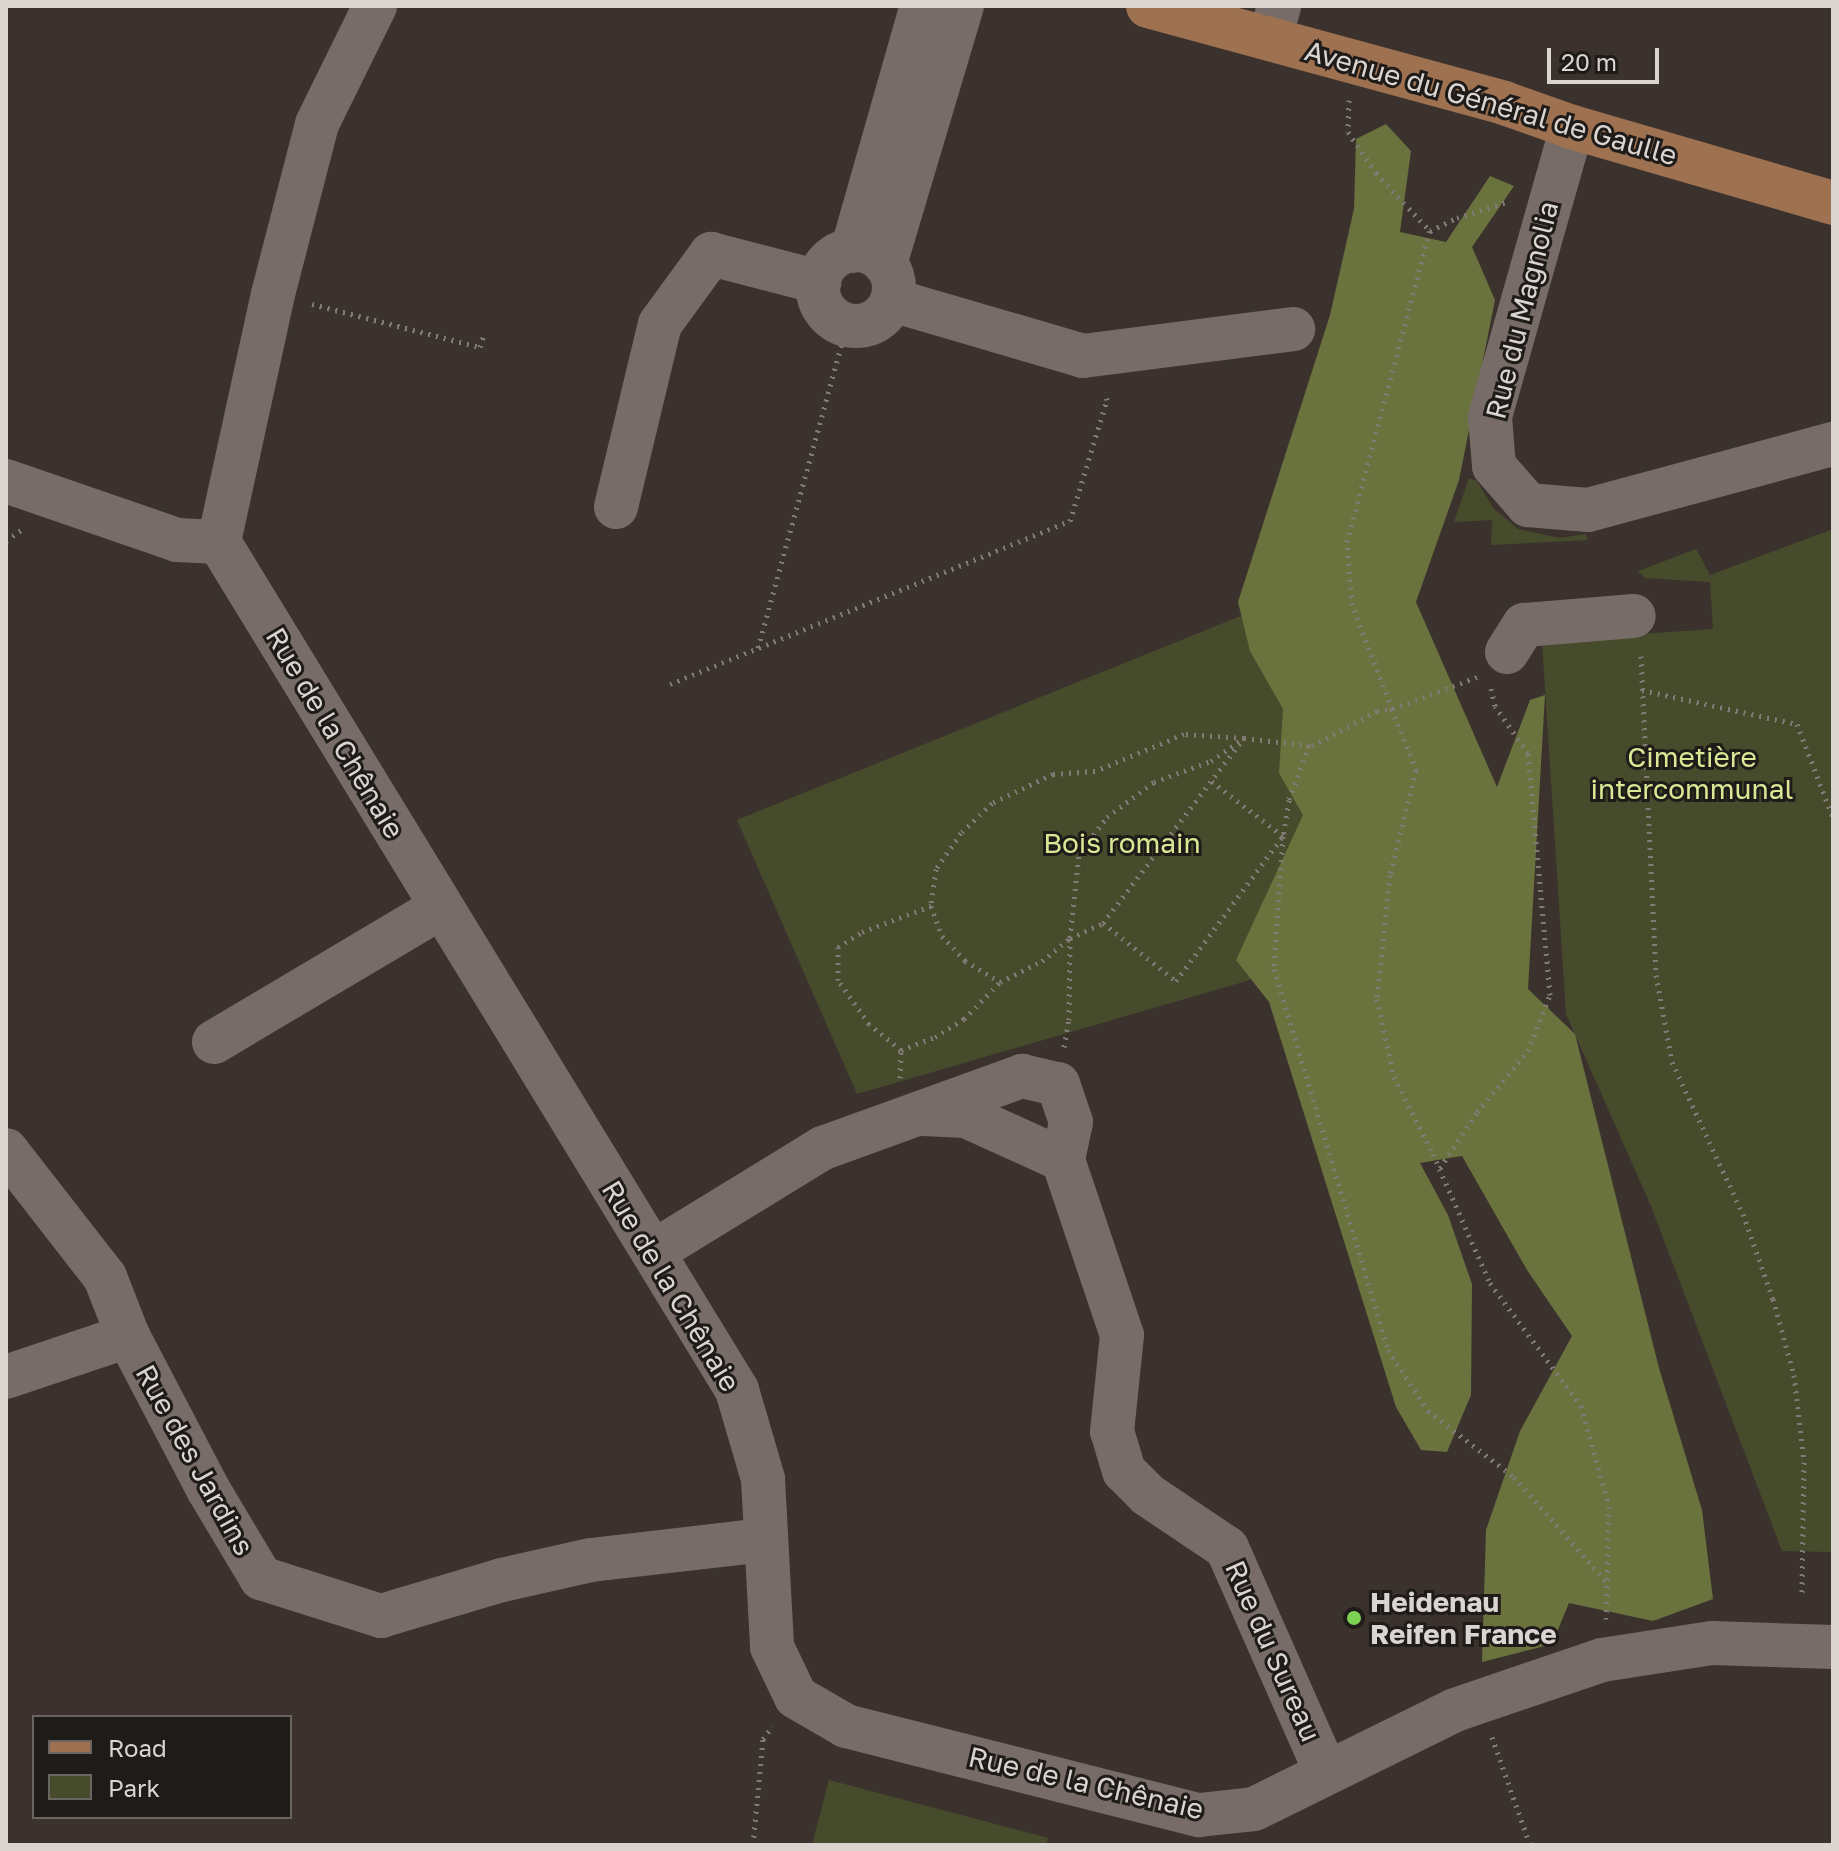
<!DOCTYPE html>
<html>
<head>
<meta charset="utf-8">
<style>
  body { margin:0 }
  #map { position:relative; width:1839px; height:1851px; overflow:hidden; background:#3b322e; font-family:"Golos Text",sans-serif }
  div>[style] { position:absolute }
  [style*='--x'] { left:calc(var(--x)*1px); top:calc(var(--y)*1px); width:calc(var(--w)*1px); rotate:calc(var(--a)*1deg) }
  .green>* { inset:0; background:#464c2b }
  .forest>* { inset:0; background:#6a723d }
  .path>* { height:5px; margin-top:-2.5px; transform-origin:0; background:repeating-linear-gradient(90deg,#817a76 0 2px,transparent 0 8px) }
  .minor>* { height:44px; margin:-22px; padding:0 22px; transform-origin:22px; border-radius:22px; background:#776c67 }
  .minor>.ring { margin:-22px; padding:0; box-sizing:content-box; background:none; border:44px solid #776c67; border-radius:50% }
  .major>* { height:44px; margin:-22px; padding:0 22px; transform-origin:22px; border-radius:22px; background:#9e7151 }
  .dots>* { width:22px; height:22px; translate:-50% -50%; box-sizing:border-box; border:4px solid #1f1b19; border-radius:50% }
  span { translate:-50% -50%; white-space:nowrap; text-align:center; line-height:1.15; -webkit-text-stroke:6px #1f1b19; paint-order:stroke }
  .street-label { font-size:28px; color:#dbd5d2 }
  .park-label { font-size:28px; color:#d9e895 }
  .poi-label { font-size:28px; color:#dbd5d2; font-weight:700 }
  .left { translate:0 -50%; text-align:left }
  .frame { position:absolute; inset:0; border:8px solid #dbd5d2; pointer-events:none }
  .legend { position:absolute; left:32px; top:1715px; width:260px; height:104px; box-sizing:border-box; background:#1f1b19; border:2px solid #6a6563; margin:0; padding:10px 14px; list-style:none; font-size:24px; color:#dbd5d2 }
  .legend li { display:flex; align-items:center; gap:16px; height:40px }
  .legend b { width:40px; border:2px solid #6a6563 }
  .scale { position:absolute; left:1547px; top:48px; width:112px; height:36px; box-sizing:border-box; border:4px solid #dbd5d2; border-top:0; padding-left:10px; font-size:24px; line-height:28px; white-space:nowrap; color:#dbd5d2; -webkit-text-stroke:6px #1f1b19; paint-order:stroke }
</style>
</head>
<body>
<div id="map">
  <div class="green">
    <div style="clip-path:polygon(1469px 478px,1477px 481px,1493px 508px,1518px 529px,1559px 538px,1586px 534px,1588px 540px,1491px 545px,1492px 520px,1454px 522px)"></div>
    <div style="clip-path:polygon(1833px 529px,1833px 1552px,1782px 1551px,1651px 1206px,1566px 1014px,1542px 641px,1713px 629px,1710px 582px,1645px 578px,1638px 571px,1696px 549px,1710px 575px)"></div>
    <div style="clip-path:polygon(1280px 600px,1344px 758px,1250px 980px,857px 1094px,737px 820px)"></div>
    <div style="clip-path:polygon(829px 1780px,1048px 1838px,1046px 1845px,812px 1845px)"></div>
  </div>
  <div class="forest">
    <div style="clip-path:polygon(1386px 124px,1411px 151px,1400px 232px,1446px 242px,1490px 176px,1514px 186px,1472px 247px,1495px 300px,1459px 480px,1416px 602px,1497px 787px,1530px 700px,1545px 695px,1528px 989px,1575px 1034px,1659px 1368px,1702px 1510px,1713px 1599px,1653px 1621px,1569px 1603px,1552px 1644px,1482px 1662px,1486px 1530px,1520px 1431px,1572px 1336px,1527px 1270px,1462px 1156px,1420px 1163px,1448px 1215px,1472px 1284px,1471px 1395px,1447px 1452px,1421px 1450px,1396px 1407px,1269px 1002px,1236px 960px,1303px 815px,1279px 773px,1283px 709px,1250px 651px,1238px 602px,1330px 315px,1354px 209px,1356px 139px)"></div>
  </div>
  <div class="path">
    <div style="--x:1349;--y:100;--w:32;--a:92"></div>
    <div style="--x:1348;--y:132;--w:50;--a:55.7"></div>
    <div style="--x:1376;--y:173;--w:79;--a:47"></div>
    <div style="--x:312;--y:304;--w:173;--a:14.4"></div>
    <div style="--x:480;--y:347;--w:13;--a:-72"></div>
    <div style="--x:6;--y:541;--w:19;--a:-36"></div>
    <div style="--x:758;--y:648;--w:335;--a:-74.6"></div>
    <div style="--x:1641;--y:656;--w:319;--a:87.3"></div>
    <div style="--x:1656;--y:975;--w:88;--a:79.6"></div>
    <div style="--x:1672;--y:1062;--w:168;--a:65"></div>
    <div style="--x:1743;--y:1214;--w:90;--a:70.6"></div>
    <div style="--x:1773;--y:1299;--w:79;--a:74.6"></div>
    <div style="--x:1794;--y:1375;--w:88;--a:83.4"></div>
    <div style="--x:1804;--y:1462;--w:131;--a:90.9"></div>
    <div style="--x:1477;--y:677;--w:91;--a:159.4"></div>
    <div style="--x:1392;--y:709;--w:66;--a:68.5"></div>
    <div style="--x:1416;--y:770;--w:108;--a:103.9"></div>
    <div style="--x:1390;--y:875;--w:125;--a:96"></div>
    <div style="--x:1377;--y:999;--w:80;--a:77.7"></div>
    <div style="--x:1394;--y:1077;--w:86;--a:63.1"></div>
    <div style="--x:1433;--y:1154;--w:141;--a:66.2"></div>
    <div style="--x:1490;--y:1283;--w:153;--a:53.5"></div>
    <div style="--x:1581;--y:1406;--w:104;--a:74.4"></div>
    <div style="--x:1609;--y:1506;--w:113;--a:91.5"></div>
    <div style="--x:670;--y:684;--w:432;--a:-22.2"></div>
    <div style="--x:1070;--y:521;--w:127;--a:-73"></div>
    <div style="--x:1107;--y:400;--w:8;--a:-104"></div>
    <div style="--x:1642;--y:690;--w:159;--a:12.4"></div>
    <div style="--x:1797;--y:724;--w:101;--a:69"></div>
    <div style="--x:1309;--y:745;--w:59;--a:110"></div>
    <div style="--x:1289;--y:800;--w:36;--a:99"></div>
    <div style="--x:1283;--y:836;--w:133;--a:93.9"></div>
    <div style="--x:1274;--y:969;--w:398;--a:73.3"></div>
    <div style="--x:1388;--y:1350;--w:73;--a:56.7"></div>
    <div style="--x:1428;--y:1411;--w:108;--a:37.5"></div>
    <div style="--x:1514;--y:1477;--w:144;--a:48.7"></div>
    <div style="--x:1103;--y:923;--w:93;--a:38.5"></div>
    <div style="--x:1176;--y:981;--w:180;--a:-53.6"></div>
    <div style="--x:1283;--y:836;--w:91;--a:-142.6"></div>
    <div style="--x:1064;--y:1047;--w:27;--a:-80"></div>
    <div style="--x:1069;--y:1020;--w:82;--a:-89.3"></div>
    <div style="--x:1070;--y:938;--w:36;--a:-24"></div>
    <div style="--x:1103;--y:923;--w:233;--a:-52.7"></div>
    <div style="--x:1244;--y:738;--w:68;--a:6.7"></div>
    <div style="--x:1312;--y:746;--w:74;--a:-28.3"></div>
    <div style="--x:1377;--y:711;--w:15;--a:-8"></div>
    <div style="--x:1392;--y:709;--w:111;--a:-111"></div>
    <div style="--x:1352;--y:605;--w:63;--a:-94.5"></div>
    <div style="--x:1347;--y:542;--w:322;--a:-75.1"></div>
    <div style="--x:1430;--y:231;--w:30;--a:-26"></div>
    <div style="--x:1457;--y:218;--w:56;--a:-17.8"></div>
    <div style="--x:901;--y:1050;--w:41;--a:-140.9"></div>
    <div style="--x:869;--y:1024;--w:54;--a:-125.2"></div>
    <div style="--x:838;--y:980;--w:33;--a:-90"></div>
    <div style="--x:838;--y:947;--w:28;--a:-32"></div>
    <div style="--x:862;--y:932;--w:74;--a:-20.6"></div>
    <div style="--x:900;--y:1078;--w:28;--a:-88"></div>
    <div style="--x:901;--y:1050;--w:36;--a:-21"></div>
    <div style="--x:935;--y:1037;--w:34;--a:-32"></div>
    <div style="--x:964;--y:1019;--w:52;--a:-45.8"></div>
    <div style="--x:1000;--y:982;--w:47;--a:-26.6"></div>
    <div style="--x:1042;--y:961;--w:36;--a:-39"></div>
    <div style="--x:1070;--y:938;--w:84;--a:-83.9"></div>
    <div style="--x:1079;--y:854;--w:46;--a:-52.9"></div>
    <div style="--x:1107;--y:817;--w:59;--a:-36.7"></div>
    <div style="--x:1154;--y:782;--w:61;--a:-20.2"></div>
    <div style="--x:1211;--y:761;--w:40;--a:-34.9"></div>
    <div style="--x:1244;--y:738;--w:60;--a:-176.2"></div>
    <div style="--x:1184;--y:734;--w:96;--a:157.4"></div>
    <div style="--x:1095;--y:771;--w:42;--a:175.9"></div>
    <div style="--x:1053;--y:774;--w:68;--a:154.6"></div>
    <div style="--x:992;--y:803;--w:43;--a:135.9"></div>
    <div style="--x:961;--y:833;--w:44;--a:124.8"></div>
    <div style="--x:936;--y:869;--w:37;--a:98"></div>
    <div style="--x:931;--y:906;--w:32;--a:70"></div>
    <div style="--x:942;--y:936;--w:34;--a:47"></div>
    <div style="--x:965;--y:961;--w:41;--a:31"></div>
    <div style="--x:1440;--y:1168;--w:67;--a:-56.5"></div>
    <div style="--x:1477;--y:1112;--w:80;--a:-50.1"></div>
    <div style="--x:1528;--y:1051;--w:60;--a:-68.6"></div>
    <div style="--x:1550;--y:995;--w:243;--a:-95.2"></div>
    <div style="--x:1528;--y:753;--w:57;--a:-125.1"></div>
    <div style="--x:1495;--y:706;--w:18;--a:-103"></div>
    <div style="--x:1492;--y:1737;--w:114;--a:70.6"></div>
    <div style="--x:753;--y:1845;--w:106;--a:-84.6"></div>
    <div style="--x:763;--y:1739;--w:16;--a:-52"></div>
  </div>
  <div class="minor">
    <div style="--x:375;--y:6;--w:131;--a:116.2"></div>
    <div style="--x:317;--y:124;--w:176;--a:104.5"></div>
    <div style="--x:273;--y:294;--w:254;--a:102.3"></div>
    <div style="--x:219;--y:542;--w:994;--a:58.58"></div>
    <div style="--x:737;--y:1390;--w:93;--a:73.7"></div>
    <div style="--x:763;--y:1479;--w:168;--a:86.9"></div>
    <div style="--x:772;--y:1647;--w:55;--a:64.4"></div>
    <div style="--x:796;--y:1697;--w:58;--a:30.1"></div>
    <div style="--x:846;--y:1726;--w:364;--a:14.2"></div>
    <div style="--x:1199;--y:1815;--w:55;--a:-6.2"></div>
    <div style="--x:1254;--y:1809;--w:224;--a:-26.2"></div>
    <div style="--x:1455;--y:1710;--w:155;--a:-18.8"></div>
    <div style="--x:1602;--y:1660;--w:111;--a:-8.8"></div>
    <div style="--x:1712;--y:1643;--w:121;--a:1.9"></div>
    <div style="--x:1270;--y:38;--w:33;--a:-74"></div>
    <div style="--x:1572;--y:127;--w:301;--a:105.8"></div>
    <div style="--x:1490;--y:417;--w:49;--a:85.3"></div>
    <div style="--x:1494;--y:466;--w:52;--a:48.9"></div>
    <div style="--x:1528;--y:505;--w:60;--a:4.8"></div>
    <div style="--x:1588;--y:510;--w:254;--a:-15.1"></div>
    <div class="ring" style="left:818px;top:250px;width:32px;height:32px"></div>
    <div style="--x:852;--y:251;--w:255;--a:-74.1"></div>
    <div style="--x:885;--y:264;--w:269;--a:-73.4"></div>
    <div style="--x:892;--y:300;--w:199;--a:16.3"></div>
    <div style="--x:1083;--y:356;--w:212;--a:-7.3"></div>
    <div style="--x:6;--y:481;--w:181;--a:19"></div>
    <div style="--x:177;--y:540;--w:42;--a:2.7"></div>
    <div style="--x:616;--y:507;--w:188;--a:-76.5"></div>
    <div style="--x:660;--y:324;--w:87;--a:-53.9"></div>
    <div style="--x:711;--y:254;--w:112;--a:14.5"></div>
    <div style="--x:1507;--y:652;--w:32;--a:-58"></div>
    <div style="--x:1524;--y:625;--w:110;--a:-4.7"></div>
    <div style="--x:214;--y:1042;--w:264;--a:-30.7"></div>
    <div style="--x:923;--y:1114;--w:43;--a:2.7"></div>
    <div style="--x:966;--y:1116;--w:107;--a:24.4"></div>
    <div style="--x:6;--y:1150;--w:161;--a:52.1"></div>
    <div style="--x:105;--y:1277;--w:63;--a:68.7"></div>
    <div style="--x:128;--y:1336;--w:173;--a:62.4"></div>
    <div style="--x:208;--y:1489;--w:104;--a:59.2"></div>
    <div style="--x:261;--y:1578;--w:126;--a:17.6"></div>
    <div style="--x:381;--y:1616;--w:126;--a:-16.6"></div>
    <div style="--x:502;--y:1580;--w:91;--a:-12.7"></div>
    <div style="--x:591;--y:1560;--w:175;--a:-6.6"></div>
    <div style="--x:653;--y:1252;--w:199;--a:-31.5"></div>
    <div style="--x:823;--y:1148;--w:212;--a:-19.9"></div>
    <div style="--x:1022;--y:1076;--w:37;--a:13"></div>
    <div style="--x:1058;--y:1084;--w:40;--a:71.1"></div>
    <div style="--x:1071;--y:1122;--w:39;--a:102"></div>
    <div style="--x:1063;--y:1160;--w:185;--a:71.4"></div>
    <div style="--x:1122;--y:1335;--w:97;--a:95.9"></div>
    <div style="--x:1112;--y:1431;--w:42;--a:73.3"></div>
    <div style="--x:1124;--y:1471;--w:34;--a:45"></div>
    <div style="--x:1148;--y:1495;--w:95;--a:33.9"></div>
    <div style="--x:1227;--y:1548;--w:245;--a:66.2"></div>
    <div style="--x:6;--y:1377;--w:129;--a:-18.6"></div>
  </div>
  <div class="major">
    <div style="--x:1148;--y:6;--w:369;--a:15.2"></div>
    <div style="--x:1504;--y:103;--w:72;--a:19.4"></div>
    <div style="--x:1572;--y:127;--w:272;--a:16.2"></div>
  </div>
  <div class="dots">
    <div style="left:1354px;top:1618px;background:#7ed153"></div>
  </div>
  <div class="street-label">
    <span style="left:1491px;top:103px;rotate:16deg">Avenue du Général de Gaulle</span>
    <span style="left:1522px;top:310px;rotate:-76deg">Rue du Magnolia</span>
    <span style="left:335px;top:733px;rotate:59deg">Rue de la Chênaie</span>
    <span style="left:671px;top:1286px;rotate:59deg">Rue de la Chênaie</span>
    <span style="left:195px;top:1460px;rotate:61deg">Rue des Jardins</span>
    <span style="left:1273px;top:1651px;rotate:66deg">Rue du Sureau</span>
    <span style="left:1086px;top:1783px;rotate:13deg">Rue de la Chênaie</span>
  </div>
  <div class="park-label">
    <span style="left:1692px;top:773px">Cimetière<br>intercommunal</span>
    <span style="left:1122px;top:843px">Bois romain</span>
  </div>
  <div class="poi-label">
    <span class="left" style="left:1370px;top:1618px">Heidenau<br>Reifen France</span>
  </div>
  <div class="frame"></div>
  <ul class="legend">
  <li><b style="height:10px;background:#9e7151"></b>Road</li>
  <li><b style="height:22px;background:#464c2b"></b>Park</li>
  </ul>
  <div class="scale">20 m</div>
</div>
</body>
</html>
